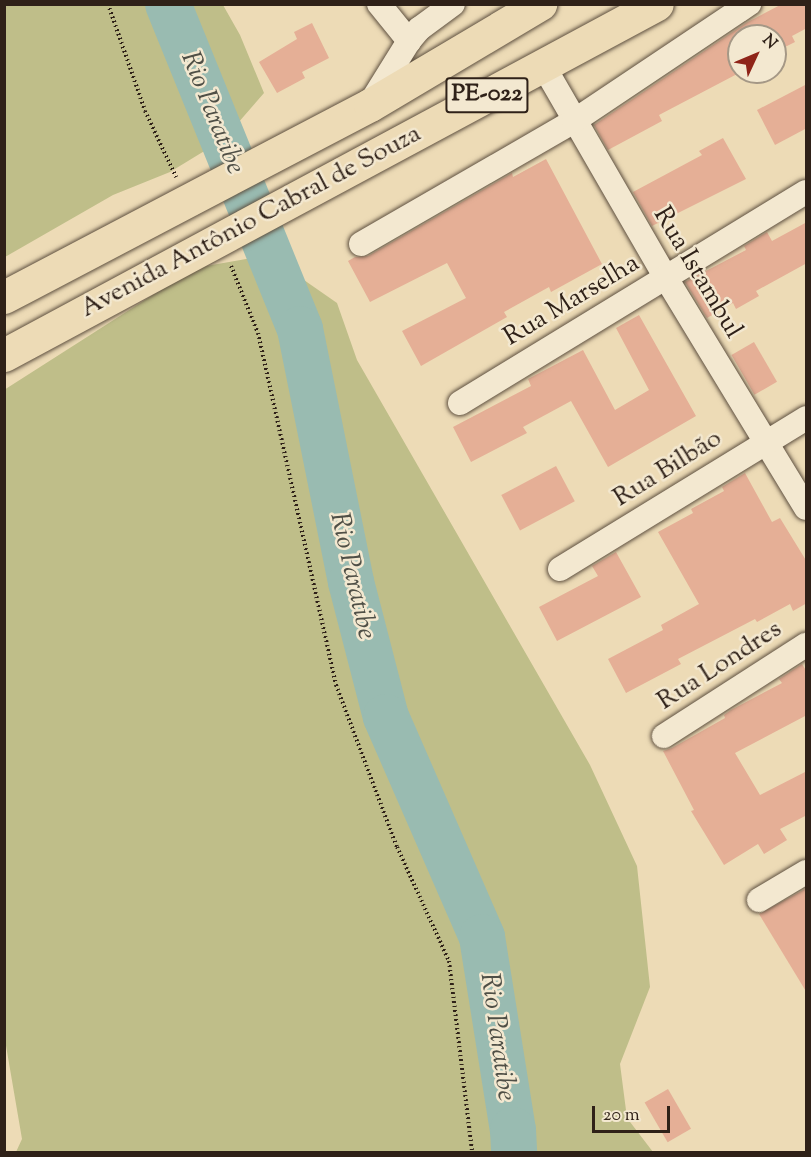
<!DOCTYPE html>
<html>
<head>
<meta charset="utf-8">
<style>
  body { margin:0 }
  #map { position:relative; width:811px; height:1157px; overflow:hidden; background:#eddbb6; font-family:"Sorts Mill Goudy",serif }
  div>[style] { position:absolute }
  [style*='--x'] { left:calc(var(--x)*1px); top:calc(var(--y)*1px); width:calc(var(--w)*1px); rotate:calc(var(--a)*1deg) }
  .green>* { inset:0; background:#bfbe89 }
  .river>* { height:46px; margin:-23px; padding:0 23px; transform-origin:23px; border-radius:23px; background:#99bbb1 }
  .building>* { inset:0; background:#e5af96; transform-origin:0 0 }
  .path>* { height:4px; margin-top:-2px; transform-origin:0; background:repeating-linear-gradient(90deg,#2f2118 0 1.5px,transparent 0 4.5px) }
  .roads { filter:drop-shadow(0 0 2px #5e5040) drop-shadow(0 0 2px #5e5040) }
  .minor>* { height:24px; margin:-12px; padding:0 12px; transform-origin:12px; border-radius:12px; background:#f3e8d0 }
  .trunk>* { height:33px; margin:-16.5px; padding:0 16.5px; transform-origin:16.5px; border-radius:16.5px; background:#eddbb6 }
  span { translate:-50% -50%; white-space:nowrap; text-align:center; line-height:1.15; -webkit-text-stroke:5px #f3e8d0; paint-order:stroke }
  .shield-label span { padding:2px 4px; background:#f3e8d0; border:2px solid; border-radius:4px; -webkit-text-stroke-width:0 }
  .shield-label { font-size:24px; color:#2f2118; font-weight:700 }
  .street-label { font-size:26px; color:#2f2118 }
  .water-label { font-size:27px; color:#4f4f46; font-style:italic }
  .frame { position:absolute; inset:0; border:6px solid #2f2118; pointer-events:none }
  .north { position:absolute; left:727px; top:24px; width:60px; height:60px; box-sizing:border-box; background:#f3e8d0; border:2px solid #a59886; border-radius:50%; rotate:46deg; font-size:16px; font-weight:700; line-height:24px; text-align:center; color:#2f2118 }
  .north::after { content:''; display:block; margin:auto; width:21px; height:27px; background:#8f2418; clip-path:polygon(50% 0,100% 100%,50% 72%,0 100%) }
  .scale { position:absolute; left:592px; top:1106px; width:78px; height:27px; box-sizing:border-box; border:3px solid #2f2118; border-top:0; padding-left:8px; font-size:18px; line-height:21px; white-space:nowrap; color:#2f2118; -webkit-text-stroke:4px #f3e8d0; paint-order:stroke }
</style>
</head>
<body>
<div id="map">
  <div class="green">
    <div style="clip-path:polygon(5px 4px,223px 5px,240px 35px,264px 93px,224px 139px,170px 172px,113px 195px,5px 257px)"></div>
    <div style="clip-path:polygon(268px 255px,337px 303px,357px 360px,590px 765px,637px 866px,650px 987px,620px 1064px,627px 1118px,653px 1152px,16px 1152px,22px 1139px,4px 1034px,4px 390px,195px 268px)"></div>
  </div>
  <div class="river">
    <div style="--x:168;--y:4;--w:351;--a:67.9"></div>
    <div style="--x:300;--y:329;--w:258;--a:78.6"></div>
    <div style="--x:351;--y:582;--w:139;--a:75.5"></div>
    <div style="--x:386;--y:717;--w:240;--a:66.4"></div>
    <div style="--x:482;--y:937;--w:195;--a:80.9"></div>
    <div style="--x:513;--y:1130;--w:22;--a:87"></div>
  </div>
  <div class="building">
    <div style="clip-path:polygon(782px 4px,807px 4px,807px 28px,792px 36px,795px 42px,775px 52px,775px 36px,739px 36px,739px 73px,659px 115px,662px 121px,608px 150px,594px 125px,746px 23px)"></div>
    <div style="clip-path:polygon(312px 23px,329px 58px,302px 72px,305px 78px,277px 93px,259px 62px,297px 39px,294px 32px)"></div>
    <div style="clip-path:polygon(807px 84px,807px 128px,775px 145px,757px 110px)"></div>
    <div style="clip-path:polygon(723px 138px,746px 179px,652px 226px,633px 192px,702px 155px,699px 151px)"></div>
    <div style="clip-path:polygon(546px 159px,602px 264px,551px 292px,549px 287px,504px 312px,507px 317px,421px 366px,402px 331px,466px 298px,447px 263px,370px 302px,348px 261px,355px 257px,368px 256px,512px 173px,513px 177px)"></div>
    <div style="clip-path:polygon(807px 222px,807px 263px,756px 291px,759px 296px,736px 309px,733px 303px,707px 318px,685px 282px,746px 250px,744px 246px,767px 232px,772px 241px)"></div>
    <div style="clip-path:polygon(639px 315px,696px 416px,608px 467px,571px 401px,523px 427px,527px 433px,471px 462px,453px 427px,531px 386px,528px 379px,583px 350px,615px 410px,649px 390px,616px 328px)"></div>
    <div style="left:754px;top:342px;width:46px;height:26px;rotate:60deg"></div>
    <div style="left:556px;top:466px;width:40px;height:62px;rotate:62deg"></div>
    <div style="clip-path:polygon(745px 473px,772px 522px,780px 518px,807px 562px,807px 603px,793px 611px,790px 604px,757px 622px,755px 619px,678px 659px,681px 664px,626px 693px,608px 659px,663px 630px,661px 625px,699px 604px,658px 532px,693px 513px,691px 509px,724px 491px,722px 487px)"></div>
    <div style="clip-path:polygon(616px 552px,641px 597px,557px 641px,539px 607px,598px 576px,592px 566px)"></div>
    <div style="clip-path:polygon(802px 664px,807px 672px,807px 715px,735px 753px,760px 795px,807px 771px,807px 815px,780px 829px,787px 840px,764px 854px,758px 844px,724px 865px,691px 811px,694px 810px,663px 751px,672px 748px,725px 718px,724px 715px,731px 710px,782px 683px,779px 679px)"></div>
    <div style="clip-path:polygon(807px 888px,807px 993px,759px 914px)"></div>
    <div style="left:668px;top:1089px;width:46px;height:27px;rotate:60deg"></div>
  </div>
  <div class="path">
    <div style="--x:108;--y:4;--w:113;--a:70.9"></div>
    <div style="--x:145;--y:111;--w:73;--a:64.8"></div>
    <div style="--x:231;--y:266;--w:72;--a:68.1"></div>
    <div style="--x:258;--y:333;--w:361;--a:77.5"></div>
    <div style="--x:336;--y:685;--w:173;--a:69.4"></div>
    <div style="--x:397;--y:847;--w:125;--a:65.5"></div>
    <div style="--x:449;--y:961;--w:192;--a:83.1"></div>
  </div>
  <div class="roads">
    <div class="minor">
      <div style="--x:379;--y:4;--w:48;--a:51"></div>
      <div style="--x:543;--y:65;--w:246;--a:60"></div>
      <div style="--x:666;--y:278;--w:269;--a:58.7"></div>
      <div style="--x:371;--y:102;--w:72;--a:-58.1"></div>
      <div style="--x:409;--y:41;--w:16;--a:-50"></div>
      <div style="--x:419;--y:29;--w:42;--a:-36.3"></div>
      <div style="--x:361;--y:244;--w:246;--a:-30"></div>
      <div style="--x:574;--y:121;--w:211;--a:-33.8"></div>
      <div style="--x:460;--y:403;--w:405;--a:-31.4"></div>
      <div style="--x:560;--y:569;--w:289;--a:-31.5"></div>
      <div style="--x:664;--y:736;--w:169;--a:-32.7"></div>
      <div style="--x:759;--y:900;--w:55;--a:-30.8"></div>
    </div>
    <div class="trunk">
      <div style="--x:4;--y:297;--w:413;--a:-27.7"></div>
      <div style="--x:370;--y:105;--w:198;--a:-30.7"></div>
      <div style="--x:4;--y:355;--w:741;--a:-28.26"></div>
    </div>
  </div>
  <div class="shield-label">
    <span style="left:487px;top:95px">PE-022</span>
  </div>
  <div class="street-label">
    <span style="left:251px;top:222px;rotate:-28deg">Avenida Antônio Cabral de Souza</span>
    <span style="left:697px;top:273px;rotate:59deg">Rua Istambul</span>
    <span style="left:572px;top:301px;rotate:-31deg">Rua Marselha</span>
    <span style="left:668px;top:469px;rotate:-32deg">Rua Bilbão</span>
    <span style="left:720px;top:666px;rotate:-33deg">Rua Londres</span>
  </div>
  <div class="water-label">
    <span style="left:212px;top:113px;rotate:68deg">Rio Paratibe</span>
    <span style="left:352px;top:576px;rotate:77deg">Rio Paratibe</span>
    <span style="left:497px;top:1037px;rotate:82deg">Rio Paratibe</span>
  </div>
  <div class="frame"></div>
  <div class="north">N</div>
  <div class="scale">20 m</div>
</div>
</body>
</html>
